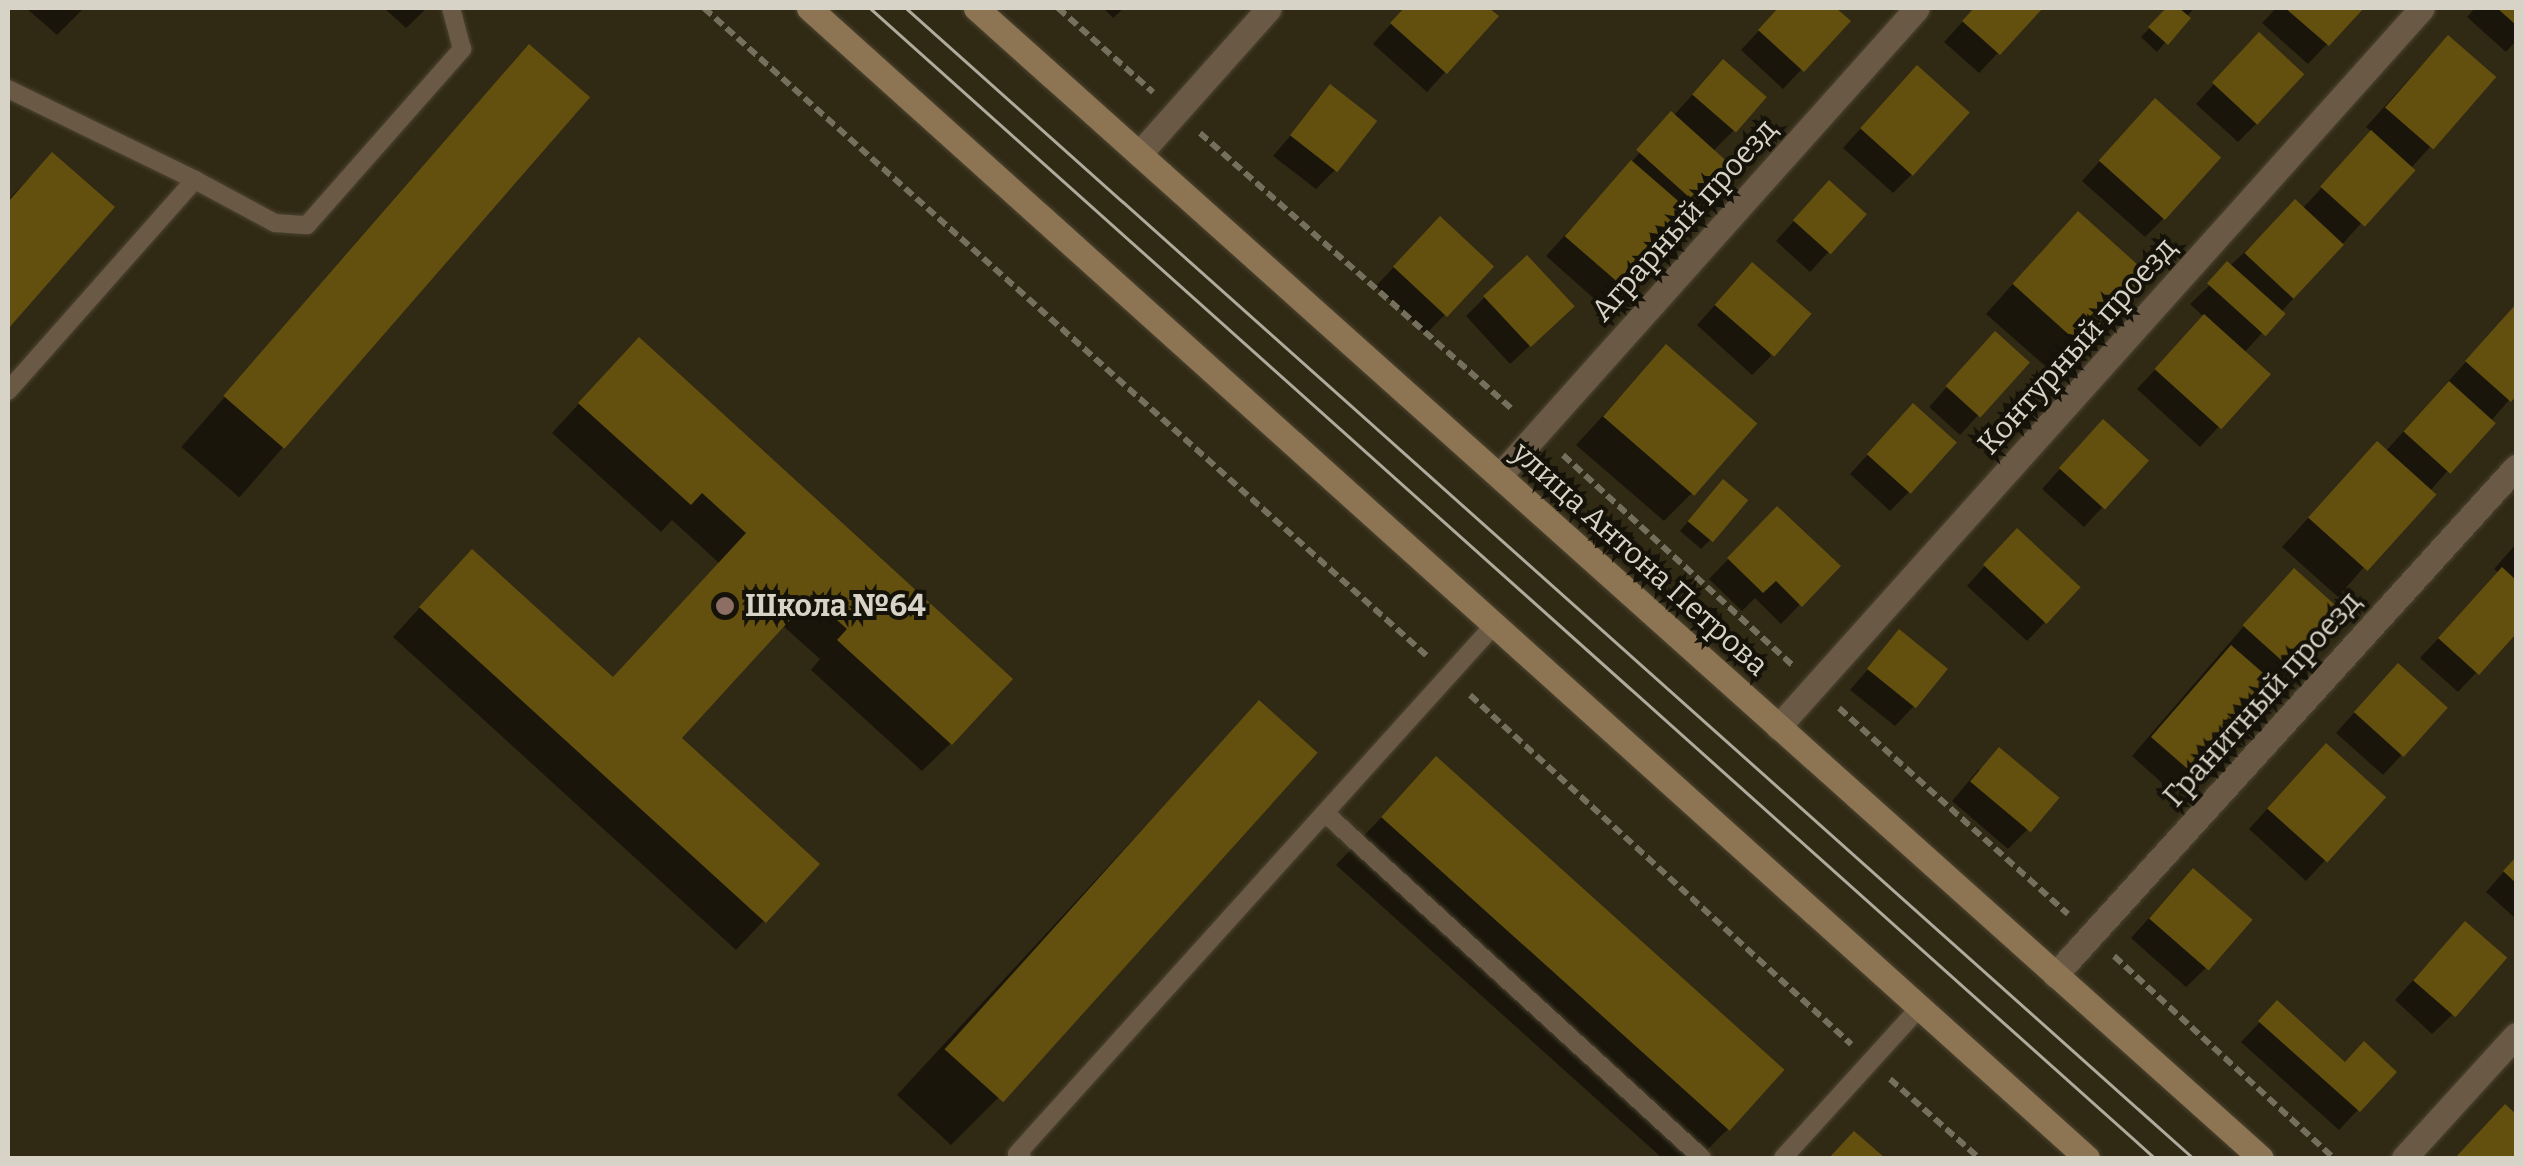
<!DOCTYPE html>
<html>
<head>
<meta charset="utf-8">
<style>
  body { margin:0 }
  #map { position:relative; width:2524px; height:1166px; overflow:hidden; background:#302914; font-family:Bitter,serif }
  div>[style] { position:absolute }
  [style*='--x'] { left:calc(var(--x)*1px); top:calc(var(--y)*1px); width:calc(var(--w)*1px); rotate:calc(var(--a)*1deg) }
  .shadow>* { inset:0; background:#0007; transform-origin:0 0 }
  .building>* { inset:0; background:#63500f; transform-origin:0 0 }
  .path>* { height:6px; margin-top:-3px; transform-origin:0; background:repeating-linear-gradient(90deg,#756f5d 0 10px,transparent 0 15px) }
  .roads { filter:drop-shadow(0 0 2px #4b4430) drop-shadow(0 0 2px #4b4430) }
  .service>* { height:18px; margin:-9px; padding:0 9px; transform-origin:9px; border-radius:9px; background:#6a5945 }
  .minor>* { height:25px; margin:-12.5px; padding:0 12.5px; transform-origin:12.5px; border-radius:12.5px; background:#6a5945 }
  .secondary>* { height:25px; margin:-12.5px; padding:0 12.5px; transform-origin:12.5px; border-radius:12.5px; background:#8d7453 }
  .tram>* { height:2.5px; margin:-1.25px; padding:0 1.25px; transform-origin:1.25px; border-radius:1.25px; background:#afab9c }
  .dots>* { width:28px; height:28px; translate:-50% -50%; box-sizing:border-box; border:5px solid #151209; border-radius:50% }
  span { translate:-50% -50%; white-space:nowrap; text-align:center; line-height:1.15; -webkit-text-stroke:8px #151209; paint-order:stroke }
  .street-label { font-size:30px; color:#d7d3c6 }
  .poi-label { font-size:30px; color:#d7d3c6; font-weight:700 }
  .left { translate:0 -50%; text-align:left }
  .frame { position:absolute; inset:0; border:10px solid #d7d3c6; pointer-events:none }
</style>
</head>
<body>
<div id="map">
  <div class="shadow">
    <div style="clip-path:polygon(26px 8px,84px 8px,57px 35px)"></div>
    <div style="clip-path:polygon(384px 8px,427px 8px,406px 28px)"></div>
    <div style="clip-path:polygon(1103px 8px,1124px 8px,1113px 18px)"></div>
    <div style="clip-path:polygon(1405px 8px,1485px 8px,1495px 17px,1427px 92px,1373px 44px)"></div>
    <div style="clip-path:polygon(1780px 8px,1832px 8px,1847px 21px,1783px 89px,1741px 50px)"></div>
    <div style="clip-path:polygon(1975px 8px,2040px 8px,1979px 73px,1944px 42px)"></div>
    <div style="clip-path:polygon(2169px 8px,2194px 8px,2157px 52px,2141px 37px)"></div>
    <div style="clip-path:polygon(2276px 8px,2361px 8px,2308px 64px,2262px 23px)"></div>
    <div style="clip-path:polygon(2475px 8px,2516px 8px,2516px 41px,2506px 52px,2467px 17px)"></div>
    <div style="left:529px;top:47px;width:77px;height:530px;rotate:41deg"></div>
    <div style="clip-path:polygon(2240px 55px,2257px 123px,2238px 142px,2196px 104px)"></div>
    <div style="clip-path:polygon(2429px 57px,2430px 147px,2244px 353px,2267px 374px,2200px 447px,2137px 389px,2204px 317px,2190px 304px,2276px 222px,2302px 209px,2373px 133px,2366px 127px)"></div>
    <div style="clip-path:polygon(1704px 82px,1734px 130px,1712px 152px,1693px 199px,1599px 303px,1546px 256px)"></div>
    <div style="clip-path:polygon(1898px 87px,1912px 174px,1893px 193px,1843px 148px)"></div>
    <div style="clip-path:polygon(1331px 88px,1335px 170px,1316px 189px,1273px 156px)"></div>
    <div style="clip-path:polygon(2136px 121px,2164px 218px,2145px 237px,2082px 181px)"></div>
    <div style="clip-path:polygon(52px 155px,111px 207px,8px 326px,8px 200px)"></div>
    <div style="clip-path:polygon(1810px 203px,1863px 214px,1810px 272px,1776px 241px)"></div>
    <div style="clip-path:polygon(1420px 239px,1491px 267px,1426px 334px,1376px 286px)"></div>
    <div style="clip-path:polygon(2049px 243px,2144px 274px,2053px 373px,1986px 314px)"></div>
    <div style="clip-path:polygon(1733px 285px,1771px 356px,1752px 375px,1697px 325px)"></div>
    <div style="clip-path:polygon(1485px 297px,1552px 325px,1510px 364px,1466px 316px)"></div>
    <div style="clip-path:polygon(2516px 306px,2516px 392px,2338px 597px,2282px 547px,2349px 473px,2385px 452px)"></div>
    <div style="clip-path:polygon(1666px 347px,1692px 493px,1664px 521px,1576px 445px)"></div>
    <div style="clip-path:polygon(1976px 354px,2027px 362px,1960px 435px,1929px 407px)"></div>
    <div style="clip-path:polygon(611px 369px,951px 743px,922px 771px,811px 670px,820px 659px,782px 625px,678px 738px,816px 865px,736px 950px,393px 637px,444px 581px,612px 680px,719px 563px,672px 520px,661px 532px,552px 433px)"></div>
    <div style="clip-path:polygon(1894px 426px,1910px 491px,1890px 511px,1850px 474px)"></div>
    <div style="clip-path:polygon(2084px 442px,2146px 460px,2084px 527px,2042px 489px)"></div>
    <div style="clip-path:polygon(1714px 491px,1710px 540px,1701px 549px,1680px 531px)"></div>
    <div style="clip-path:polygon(1777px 509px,1837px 566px,1781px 624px,1755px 598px,1742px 611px,1709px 579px)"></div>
    <div style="clip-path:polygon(2516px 544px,2516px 630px,2458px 692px,2420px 658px,2499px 573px,2494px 569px)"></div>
    <div style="clip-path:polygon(1998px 551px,2046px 621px,2027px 641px,1967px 586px)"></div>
    <div style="clip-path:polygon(2275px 590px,2284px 662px,2172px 792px,2132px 756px)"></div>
    <div style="clip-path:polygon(1899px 633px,1914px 706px,1895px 726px,1850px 690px)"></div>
    <div style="clip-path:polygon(2379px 685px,2445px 708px,2383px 775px,2336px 733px)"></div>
    <div style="clip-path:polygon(1259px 703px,998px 1098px,951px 1145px,897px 1095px)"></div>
    <div style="clip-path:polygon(1436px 760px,1728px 1129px,1699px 1158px,1662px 1158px,1336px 865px)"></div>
    <div style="clip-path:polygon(2307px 765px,2383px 797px,2306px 881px,2249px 829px)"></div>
    <div style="clip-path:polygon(1979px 769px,2027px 830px,2008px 849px,1952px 801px)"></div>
    <div style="clip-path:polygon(2516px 858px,2516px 919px,2486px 892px)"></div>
    <div style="clip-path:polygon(2174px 890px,2206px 968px,2186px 987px,2131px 938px)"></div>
    <div style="clip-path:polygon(2446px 944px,2452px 1015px,2432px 1034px,2395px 1000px)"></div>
    <div style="clip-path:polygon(2277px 1004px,2344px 1064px,2393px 1072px,2339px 1130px,2241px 1042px)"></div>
    <div style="clip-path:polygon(2505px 1107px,2516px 1118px,2516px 1158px,2456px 1158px)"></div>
  </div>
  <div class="building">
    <div style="clip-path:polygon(1404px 8px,1489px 8px,1499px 16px,1447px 74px,1390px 23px)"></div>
    <div style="clip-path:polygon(1778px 8px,1836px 8px,1851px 21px,1804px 72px,1758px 30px)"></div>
    <div style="clip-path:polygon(1974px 8px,2043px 8px,2000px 55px,1962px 21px)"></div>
    <div style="clip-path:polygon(2166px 8px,2179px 8px,2191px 18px,2168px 45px,2148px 27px)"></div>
    <div style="clip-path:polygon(2285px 8px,2364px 8px,2329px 46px)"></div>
    <div style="clip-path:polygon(2497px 8px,2516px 8px,2516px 25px)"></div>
    <div style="left:2259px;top:32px;width:62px;height:69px;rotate:43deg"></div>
    <div style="left:2448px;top:35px;width:64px;height:96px;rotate:41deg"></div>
    <div style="left:529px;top:44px;width:81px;height:466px;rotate:41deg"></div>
    <div style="left:1723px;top:59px;width:58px;height:47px;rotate:41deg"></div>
    <div style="left:1917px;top:65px;width:71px;height:85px;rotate:42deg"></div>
    <div style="left:1330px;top:84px;width:60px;height:65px;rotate:38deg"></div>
    <div style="left:2155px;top:98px;width:89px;height:84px;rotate:42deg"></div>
    <div style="left:1671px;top:111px;width:78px;height:52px;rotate:42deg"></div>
    <div style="left:2371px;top:130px;width:60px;height:76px;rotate:42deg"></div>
    <div style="clip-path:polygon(52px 152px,115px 207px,8px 329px,8px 202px)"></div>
    <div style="left:1631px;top:160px;width:76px;height:101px;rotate:41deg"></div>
    <div style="left:1829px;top:180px;width:51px;height:54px;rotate:42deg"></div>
    <div style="left:2295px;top:199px;width:67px;height:74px;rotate:43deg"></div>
    <div style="left:2078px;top:211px;width:93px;height:98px;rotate:42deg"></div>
    <div style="left:1440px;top:216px;width:74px;height:69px;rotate:43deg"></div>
    <div style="left:1527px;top:255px;width:70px;height:60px;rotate:47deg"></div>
    <div style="left:2227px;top:261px;width:79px;height:30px;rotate:42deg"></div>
    <div style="left:1752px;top:262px;width:79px;height:57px;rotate:41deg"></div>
    <div style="clip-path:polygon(2516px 304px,2516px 396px,2511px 402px,2465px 361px)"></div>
    <div style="left:2204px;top:314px;width:90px;height:74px;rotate:42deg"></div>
    <div style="left:1995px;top:331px;width:47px;height:74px;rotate:42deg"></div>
    <div style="clip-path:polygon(639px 337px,1013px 679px,952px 745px,837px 640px,847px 629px,811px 597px,682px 738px,820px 864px,766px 923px,419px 607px,472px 549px,613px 677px,746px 533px,702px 493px,691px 505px,578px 403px)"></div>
    <div style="left:1666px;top:344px;width:121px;height:96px;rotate:41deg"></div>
    <div style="left:2449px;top:381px;width:63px;height:68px;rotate:42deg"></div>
    <div style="left:1913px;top:403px;width:59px;height:69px;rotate:42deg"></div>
    <div style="left:2103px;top:419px;width:62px;height:66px;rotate:42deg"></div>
    <div style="left:2377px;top:441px;width:80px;height:103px;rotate:42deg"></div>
    <div style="left:1723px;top:479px;width:33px;height:55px;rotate:40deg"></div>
    <div style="clip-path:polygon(1777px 506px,1841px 566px,1802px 607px,1776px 581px,1763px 593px,1727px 558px)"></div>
    <div style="left:2017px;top:528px;width:87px;height:50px;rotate:43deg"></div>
    <div style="clip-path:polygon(2502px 567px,2516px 580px,2516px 634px,2479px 675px,2438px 638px)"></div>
    <div style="left:2294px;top:568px;width:58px;height:77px;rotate:42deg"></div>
    <div style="left:1899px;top:629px;width:63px;height:51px;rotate:39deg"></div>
    <div style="left:2231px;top:645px;width:57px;height:122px;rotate:41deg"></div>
    <div style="left:2398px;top:663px;width:67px;height:66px;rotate:42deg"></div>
    <div style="left:1259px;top:700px;width:79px;height:470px;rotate:42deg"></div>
    <div style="left:2326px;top:743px;width:81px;height:88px;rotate:42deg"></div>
    <div style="left:1999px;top:747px;width:79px;height:45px;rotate:40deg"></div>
    <div style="left:1436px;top:756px;width:469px;height:82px;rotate:42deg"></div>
    <div style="clip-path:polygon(2516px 857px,2516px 883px,2503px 871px)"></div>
    <div style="left:2193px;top:868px;width:79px;height:67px;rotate:41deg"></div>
    <div style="left:2465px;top:921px;width:56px;height:79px;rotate:41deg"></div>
    <div style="clip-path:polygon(2277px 1000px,2345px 1062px,2364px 1041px,2397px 1072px,2360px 1112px,2258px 1021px)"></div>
    <div style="clip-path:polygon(2505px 1104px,2516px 1114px,2516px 1158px,2455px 1158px)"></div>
    <div style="clip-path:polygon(1854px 1131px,1885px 1158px,1829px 1158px)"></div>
  </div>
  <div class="path">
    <div style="--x:704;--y:8;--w:971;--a:41.87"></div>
    <div style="--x:1058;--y:8;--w:127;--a:41.5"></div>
    <div style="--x:1200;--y:133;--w:418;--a:41.5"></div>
    <div style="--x:1563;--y:455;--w:312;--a:42.5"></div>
    <div style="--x:1470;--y:695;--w:517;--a:42.49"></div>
    <div style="--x:1839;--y:708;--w:308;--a:42"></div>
    <div style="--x:2114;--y:956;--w:299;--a:42.6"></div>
    <div style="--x:1890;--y:1079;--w:119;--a:41.6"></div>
  </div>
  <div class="roads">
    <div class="service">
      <div style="--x:8;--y:89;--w:208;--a:25.9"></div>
      <div style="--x:8;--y:391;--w:282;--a:-48.5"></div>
      <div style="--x:195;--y:180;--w:91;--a:28.3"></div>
      <div style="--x:275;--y:223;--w:32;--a:4"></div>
      <div style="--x:307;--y:225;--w:235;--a:-48.6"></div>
      <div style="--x:462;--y:49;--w:42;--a:-105"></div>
      <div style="--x:1325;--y:813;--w:511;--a:42.46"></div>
      <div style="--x:1022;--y:1158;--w:6;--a:-141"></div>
      <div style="--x:1017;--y:1154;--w:715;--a:-47.95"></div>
      <div style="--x:1783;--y:1158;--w:202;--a:-47.8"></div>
    </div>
    <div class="minor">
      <div style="--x:1139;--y:154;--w:195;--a:-48.3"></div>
      <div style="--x:1499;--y:476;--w:627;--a:-48.23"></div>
      <div style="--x:1778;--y:727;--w:965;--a:-48.15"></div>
      <div style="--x:2055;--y:975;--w:686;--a:-47.78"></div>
      <div style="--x:2404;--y:1158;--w:166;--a:-47.7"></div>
    </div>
    <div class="secondary">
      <div style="--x:809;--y:8;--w:1719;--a:41.98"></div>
      <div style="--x:976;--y:8;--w:1724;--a:41.83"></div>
    </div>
  </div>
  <div class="tram">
    <div style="--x:870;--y:8;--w:1724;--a:41.83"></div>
    <div style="--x:906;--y:8;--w:1726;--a:41.78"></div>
  </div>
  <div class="dots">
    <div style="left:725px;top:606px;background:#8d6e63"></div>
  </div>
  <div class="street-label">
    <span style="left:1684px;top:220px;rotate:-48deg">Аграрный проезд</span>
    <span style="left:2077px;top:346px;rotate:-48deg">Контурный проезд</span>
    <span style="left:1640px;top:559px;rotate:42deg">улица Антона Петрова</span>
    <span style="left:2262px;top:699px;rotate:-48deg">Гранитный проезд</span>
  </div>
  <div class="poi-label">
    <span class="left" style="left:745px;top:606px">Школа №64</span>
  </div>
  <div class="frame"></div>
</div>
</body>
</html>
